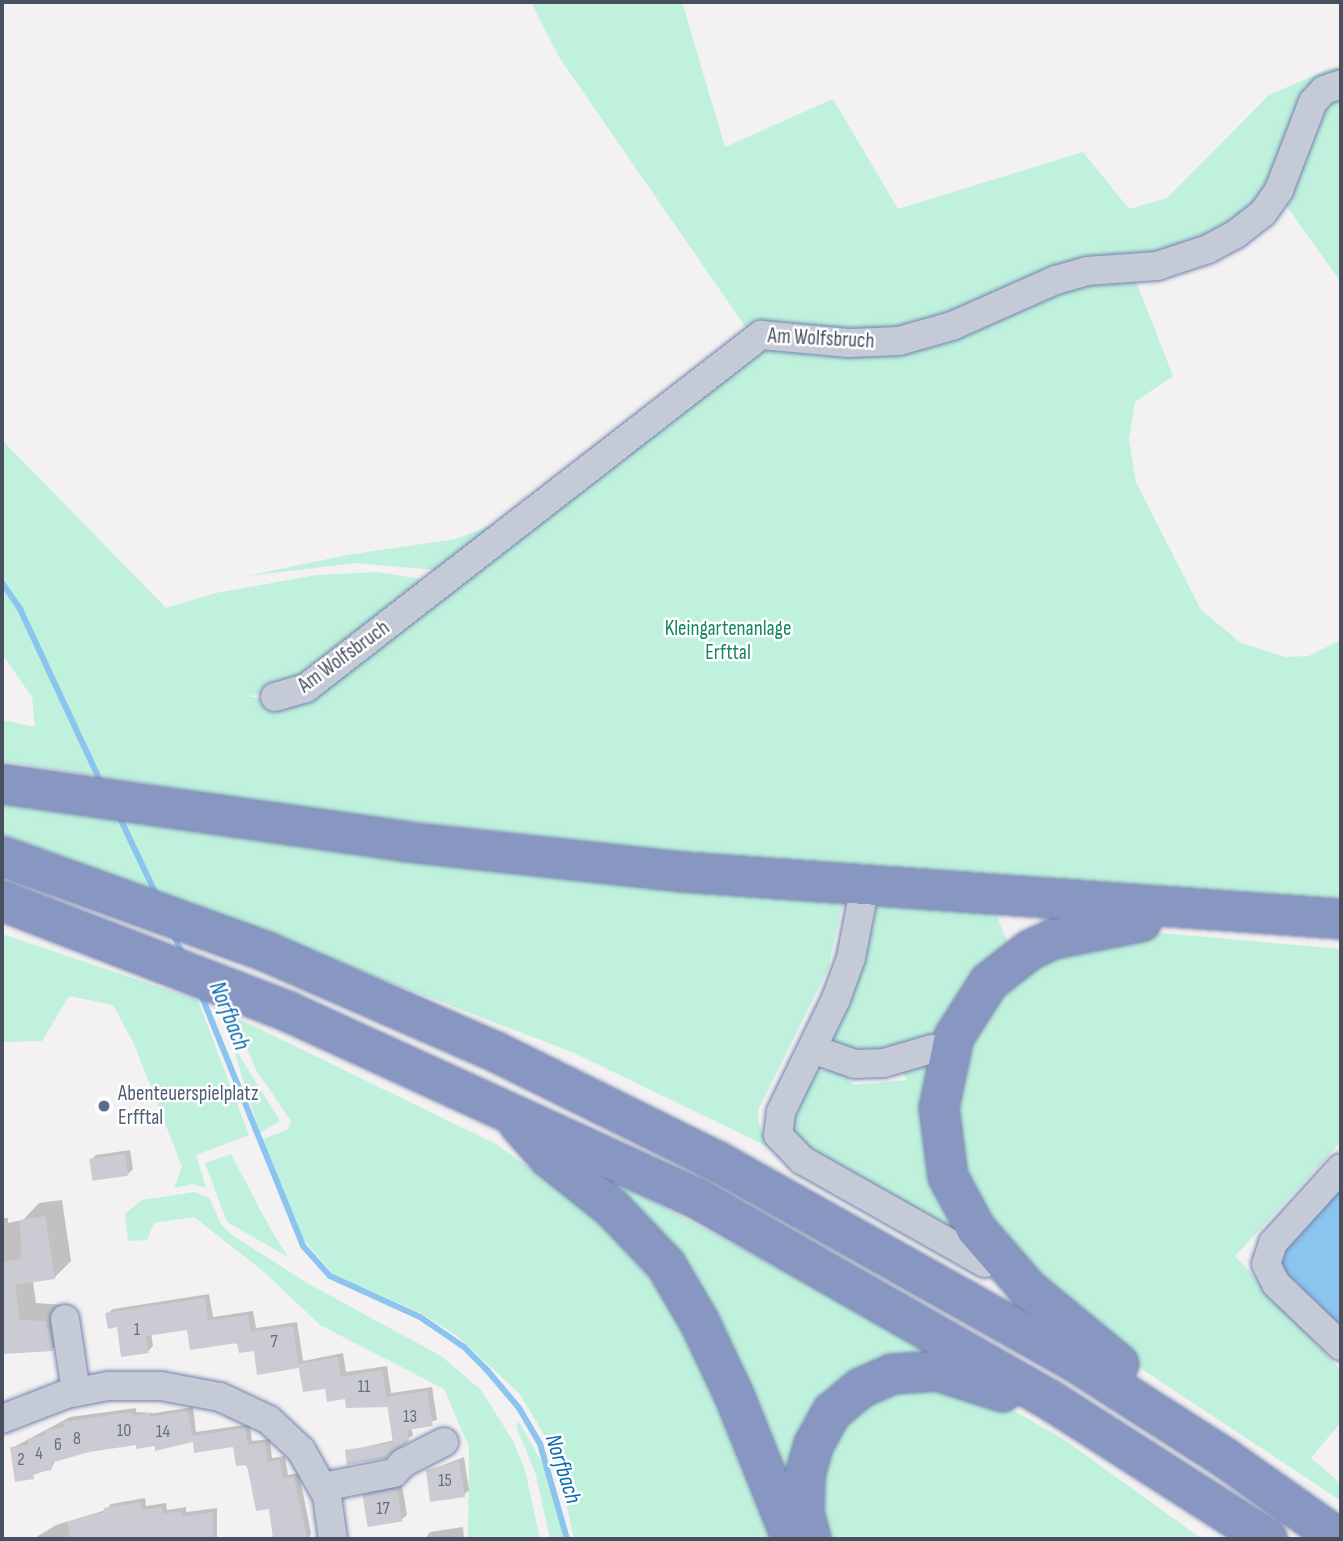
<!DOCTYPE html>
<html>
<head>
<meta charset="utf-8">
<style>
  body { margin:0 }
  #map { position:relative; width:1343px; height:1541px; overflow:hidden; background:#f3f1f1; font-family:"Sofia Sans Condensed",sans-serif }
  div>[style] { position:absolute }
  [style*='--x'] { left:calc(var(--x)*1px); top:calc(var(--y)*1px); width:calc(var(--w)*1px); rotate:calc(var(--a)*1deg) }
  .green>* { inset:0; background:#bff1dd }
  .water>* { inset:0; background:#8bc5ef }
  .shadow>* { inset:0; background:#0003 }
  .stream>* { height:6px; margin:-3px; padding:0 3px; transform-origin:3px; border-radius:3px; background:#8bc5ef }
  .building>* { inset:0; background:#cbccd3; transform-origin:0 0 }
  .roads { filter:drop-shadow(0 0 2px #7382ad) drop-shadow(0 0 2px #7382ad) }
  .minor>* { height:28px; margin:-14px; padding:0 14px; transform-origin:14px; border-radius:14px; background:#c4cad6 }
  .highway>* { height:38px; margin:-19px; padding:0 19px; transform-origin:19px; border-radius:19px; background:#8897c1 }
  .dots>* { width:19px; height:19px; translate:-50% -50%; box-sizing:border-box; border:4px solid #fff; border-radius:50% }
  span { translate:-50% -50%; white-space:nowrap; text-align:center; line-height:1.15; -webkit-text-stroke:5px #fff; paint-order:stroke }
  .number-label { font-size:18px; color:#696e7c }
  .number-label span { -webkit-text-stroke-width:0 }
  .street-label { font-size:21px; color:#484f5f }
  .park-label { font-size:21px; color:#158565 }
  .service-label { font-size:21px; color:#4e5e75 }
  .left { translate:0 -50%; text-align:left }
  .water-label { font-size:23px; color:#0869b3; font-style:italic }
  .frame { position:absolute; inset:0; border:4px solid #484f5f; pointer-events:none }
</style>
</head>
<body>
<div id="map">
  <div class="green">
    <div style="clip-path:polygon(531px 2px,682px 2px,725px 147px,833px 99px,898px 209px,1083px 152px,1129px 209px,1167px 198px,1269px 95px,1329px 69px,1341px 67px,1341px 79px,1241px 226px,884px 338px,751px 335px,559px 57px)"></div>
    <div style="clip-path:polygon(1341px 86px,1341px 282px,1280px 197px,1305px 131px)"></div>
    <div style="clip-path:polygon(1134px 276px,1173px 376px,1135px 402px,1129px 440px,1136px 482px,1201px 610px,1241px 643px,1285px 657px,1309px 656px,1341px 640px,1341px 905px,669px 852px,289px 807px,2px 761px,2px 720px,35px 727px,32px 697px,2px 654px,2px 440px,166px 608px,216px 593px,317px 575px,377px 572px,435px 581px,286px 692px,248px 696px,292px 704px,754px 347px,845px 346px,1012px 301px)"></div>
    <div style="clip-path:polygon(500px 522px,447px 571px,356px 563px,247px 576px,347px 555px,456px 539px)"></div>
    <div style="clip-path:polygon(2px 791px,843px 902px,828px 969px,758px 1110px,759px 1125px,775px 1150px,572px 1052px,2px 834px)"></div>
    <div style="clip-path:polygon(878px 901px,996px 914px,1012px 952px,930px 1042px,904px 1052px,838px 1050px,833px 1034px,864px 959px)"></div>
    <div style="clip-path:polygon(1161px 933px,1341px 949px,1341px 1142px,1235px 1256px,1341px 1370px,1341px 1422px,1311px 1458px,1341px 1484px,1341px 1501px,1118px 1353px,1049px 1293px,977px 1206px,955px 1152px,952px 1101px,966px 1044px,996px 994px,1037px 961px,1089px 940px)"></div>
    <div style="clip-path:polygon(2px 934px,198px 1000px,249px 1135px,196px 1155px,206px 1188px,193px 1184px,174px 1188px,182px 1167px,134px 1044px,113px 1005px,69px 996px,42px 1041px,2px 1042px)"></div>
    <div style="clip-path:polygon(233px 1016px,494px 1143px,590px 1210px,669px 1301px,782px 1539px,574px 1539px,560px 1476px,545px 1436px,519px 1393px,456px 1335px,419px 1312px,334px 1275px,303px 1239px,263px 1139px,287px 1130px,291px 1121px,256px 1070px)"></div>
    <div style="clip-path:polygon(238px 1053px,280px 1121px,260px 1133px,235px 1054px)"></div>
    <div style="clip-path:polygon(934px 1053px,981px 1255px,802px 1152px,788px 1125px,814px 1072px,841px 1069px,853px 1085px,907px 1080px,898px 1065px)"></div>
    <div style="clip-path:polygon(231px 1154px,271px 1230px,288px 1257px,227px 1222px,205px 1163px)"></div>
    <div style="clip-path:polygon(588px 1167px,871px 1317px,947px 1361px,868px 1375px,800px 1510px)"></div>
    <div style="clip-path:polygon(195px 1192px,209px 1198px,222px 1226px,232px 1235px,307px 1283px,441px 1356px,481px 1390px,513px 1441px,525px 1470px,540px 1539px,468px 1539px,469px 1447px,444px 1389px,320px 1325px,263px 1271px,194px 1217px,154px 1223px,147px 1240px,128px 1241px,125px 1214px,142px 1200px)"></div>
    <div style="clip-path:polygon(931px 1390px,976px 1397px,1013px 1410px,1066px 1441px,1202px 1539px,821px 1539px,821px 1471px,839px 1433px,869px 1402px,898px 1392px)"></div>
    <div style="clip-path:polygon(519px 1422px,544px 1466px,564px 1539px,550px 1539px,536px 1475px,516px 1426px)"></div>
  </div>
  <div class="water">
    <div style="clip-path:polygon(1341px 1182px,1341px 1326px,1273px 1260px)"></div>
  </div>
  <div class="shadow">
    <div style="clip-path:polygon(130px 1150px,133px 1169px,128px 1174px,91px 1160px,96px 1155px)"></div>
    <div style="clip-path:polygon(62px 1200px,71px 1261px,54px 1278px,33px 1281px,36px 1303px,63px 1305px,69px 1333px,52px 1350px,3px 1352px,2px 1218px,8px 1218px,8px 1223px,23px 1220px,39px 1203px)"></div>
    <div style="clip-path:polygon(209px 1294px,213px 1317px,253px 1311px,256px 1328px,297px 1322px,303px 1361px,343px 1353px,346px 1372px,387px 1366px,391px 1393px,432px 1387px,437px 1420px,411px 1427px,413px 1435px,385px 1456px,347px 1451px,395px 1440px,389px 1403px,346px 1397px,300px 1365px,189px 1328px,151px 1333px,153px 1346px,148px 1351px,107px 1314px,113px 1309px)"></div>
    <div style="clip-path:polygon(193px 1407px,196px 1432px,250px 1424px,252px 1441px,270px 1439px,272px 1458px,285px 1456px,288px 1475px,299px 1473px,311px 1533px,309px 1539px,275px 1539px,270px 1507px,234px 1445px,194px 1440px,137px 1443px,74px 1453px,55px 1461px,51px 1469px,17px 1480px,12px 1448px,70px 1417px,136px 1408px,136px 1412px,155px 1413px)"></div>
    <div style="clip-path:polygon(464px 1457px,469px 1490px,464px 1495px,428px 1471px)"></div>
    <div style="clip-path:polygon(402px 1485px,407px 1515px,401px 1520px,365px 1497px,370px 1491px)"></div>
    <div style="clip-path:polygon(145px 1498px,146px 1506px,166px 1503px,167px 1510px,186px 1507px,186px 1512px,217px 1508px,217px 1539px,148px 1539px,147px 1535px,33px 1539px,56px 1525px,106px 1510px,111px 1504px)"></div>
    <div style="clip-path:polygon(463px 1527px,464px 1539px,425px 1539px,430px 1532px)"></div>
  </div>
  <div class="stream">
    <div style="--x:2;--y:583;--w:32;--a:55"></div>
    <div style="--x:20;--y:609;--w:192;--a:65"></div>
    <div style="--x:118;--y:814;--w:91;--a:64.6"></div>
    <div style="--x:174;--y:935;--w:24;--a:66"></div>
    <div style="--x:200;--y:992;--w:274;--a:67.9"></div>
    <div style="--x:303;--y:1246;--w:40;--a:48"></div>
    <div style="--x:330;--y:1276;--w:99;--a:24.5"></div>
    <div style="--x:420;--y:1317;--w:53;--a:34.3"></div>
    <div style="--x:464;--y:1347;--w:33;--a:45"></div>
    <div style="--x:487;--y:1370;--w:50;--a:49.9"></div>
    <div style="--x:519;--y:1408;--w:42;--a:59.7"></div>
    <div style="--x:540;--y:1444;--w:99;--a:74.1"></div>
  </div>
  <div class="building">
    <div style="left:125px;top:1154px;width:22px;height:36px;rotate:82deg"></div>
    <div style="clip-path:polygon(45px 1216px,55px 1279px,15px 1285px,20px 1320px,46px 1321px,53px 1351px,2px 1354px,2px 1262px,21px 1259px,20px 1220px)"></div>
    <div style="clip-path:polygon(205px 1298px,208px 1321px,248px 1315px,251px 1332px,293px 1326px,299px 1368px,257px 1375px,254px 1351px,239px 1353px,237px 1343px,190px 1350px,187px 1330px,146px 1336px,149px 1353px,121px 1357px,117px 1327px,108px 1329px,105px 1313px)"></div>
    <div style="clip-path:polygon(338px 1357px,341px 1377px,382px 1370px,388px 1407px,346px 1408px,345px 1399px,327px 1402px,325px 1389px,303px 1392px,298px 1364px)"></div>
    <div style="clip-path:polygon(427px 1391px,433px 1426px,407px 1430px,409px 1441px,385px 1458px,347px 1465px,345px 1450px,393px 1443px,386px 1397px)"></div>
    <div style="clip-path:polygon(188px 1411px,192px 1436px,245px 1428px,248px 1445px,265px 1443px,268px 1462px,280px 1460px,283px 1479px,294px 1477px,307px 1539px,273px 1539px,269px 1509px,256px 1511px,247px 1465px,236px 1466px,233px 1447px,194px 1453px,193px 1442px,155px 1451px,155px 1446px,136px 1449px,136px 1445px,89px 1452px,51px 1463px,52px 1470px,33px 1473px,34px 1479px,15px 1482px,10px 1447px,28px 1445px,27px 1439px,46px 1435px,45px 1430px,64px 1427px,64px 1422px,131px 1412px,132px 1416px,150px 1413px,150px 1417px)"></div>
    <div style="clip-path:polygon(459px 1461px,465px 1497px,430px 1502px,426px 1470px)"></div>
    <div style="left:397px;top:1489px;width:33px;height:35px;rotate:81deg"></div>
    <div style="clip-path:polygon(140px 1502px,142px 1510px,161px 1507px,163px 1514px,181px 1511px,182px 1517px,213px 1512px,213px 1539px,70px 1539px,67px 1522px,104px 1512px,104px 1508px)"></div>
  </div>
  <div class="roads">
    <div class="minor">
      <div style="--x:275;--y:697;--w:32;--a:-16"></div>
      <div style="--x:306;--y:688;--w:576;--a:-37.81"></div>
      <div style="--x:761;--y:335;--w:88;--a:5.2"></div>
      <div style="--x:849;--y:343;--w:50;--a:-2.3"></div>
      <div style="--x:899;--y:341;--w:55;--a:-15.8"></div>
      <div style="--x:952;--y:326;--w:114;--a:-23.9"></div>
      <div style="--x:1056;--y:280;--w:32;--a:-16"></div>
      <div style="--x:1087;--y:271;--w:70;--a:-4.1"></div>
      <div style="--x:1157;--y:266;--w:54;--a:-18.4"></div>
      <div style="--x:1208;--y:249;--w:32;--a:-28"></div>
      <div style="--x:1236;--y:234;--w:34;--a:-38"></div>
      <div style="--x:1263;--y:213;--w:28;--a:-55"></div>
      <div style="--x:1279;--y:190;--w:94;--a:-68.9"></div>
      <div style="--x:1313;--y:102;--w:16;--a:-47"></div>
      <div style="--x:1324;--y:90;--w:18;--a:-19"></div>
      <div style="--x:865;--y:885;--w:74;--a:100.9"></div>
      <div style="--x:851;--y:958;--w:44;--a:110.1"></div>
      <div style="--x:836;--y:999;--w:126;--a:116"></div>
      <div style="--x:781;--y:1112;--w:23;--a:97"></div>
      <div style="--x:778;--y:1135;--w:35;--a:46"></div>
      <div style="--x:802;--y:1160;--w:210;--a:29.4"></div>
      <div style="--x:812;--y:1049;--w:46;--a:19.2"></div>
      <div style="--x:855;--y:1064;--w:29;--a:-2"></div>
      <div style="--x:884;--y:1063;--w:50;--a:-16.3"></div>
      <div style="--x:1341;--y:1168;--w:101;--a:132.2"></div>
      <div style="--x:1273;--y:1243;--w:22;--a:108"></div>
      <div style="--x:1266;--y:1264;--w:22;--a:63"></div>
      <div style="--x:1276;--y:1284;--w:90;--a:43.6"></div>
      <div style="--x:65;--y:1319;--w:74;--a:81.4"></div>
      <div style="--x:2;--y:1419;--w:69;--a:-21.3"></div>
      <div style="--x:66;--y:1394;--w:43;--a:-10.8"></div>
      <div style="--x:108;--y:1386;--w:53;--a:0"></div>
      <div style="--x:161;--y:1386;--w:60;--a:10.6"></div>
      <div style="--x:220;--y:1397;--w:54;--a:25.1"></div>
      <div style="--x:269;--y:1420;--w:44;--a:43.2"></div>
      <div style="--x:301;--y:1450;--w:53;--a:60.5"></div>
      <div style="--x:327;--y:1496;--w:43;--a:82.1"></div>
      <div style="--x:323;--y:1487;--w:72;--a:-11.2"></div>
      <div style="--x:394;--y:1473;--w:13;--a:-48"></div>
      <div style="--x:403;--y:1463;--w:46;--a:-27.1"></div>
    </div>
    <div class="highway">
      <div style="--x:2;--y:784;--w:409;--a:8.1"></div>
      <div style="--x:407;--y:842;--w:278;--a:6.2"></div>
      <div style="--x:683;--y:872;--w:660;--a:4.09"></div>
      <div style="--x:2;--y:856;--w:282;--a:19.9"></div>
      <div style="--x:267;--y:952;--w:250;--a:23.6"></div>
      <div style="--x:496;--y:1052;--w:246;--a:26.3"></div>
      <div style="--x:717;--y:1161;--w:407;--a:29.3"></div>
      <div style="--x:1072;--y:1360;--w:182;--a:32.6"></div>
      <div style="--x:1225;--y:1458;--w:141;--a:35.2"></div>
      <div style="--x:2;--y:901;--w:308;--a:21.1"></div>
      <div style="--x:289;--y:1012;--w:447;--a:24.6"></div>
      <div style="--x:696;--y:1198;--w:408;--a:29.7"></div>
      <div style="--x:1050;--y:1400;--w:258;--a:32.6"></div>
      <div style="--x:519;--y:1124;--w:44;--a:48.7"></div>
      <div style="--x:548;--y:1157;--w:82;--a:38.6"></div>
      <div style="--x:612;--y:1208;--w:79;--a:46.5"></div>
      <div style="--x:666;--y:1265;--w:65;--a:59.5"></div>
      <div style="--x:699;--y:1321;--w:82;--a:64.7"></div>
      <div style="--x:734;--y:1395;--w:155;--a:68.1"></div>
      <div style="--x:1119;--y:1364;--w:118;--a:-140.5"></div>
      <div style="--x:1028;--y:1289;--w:79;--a:-130.9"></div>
      <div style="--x:976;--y:1229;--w:59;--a:-118.3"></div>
      <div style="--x:948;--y:1177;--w:70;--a:-97.4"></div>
      <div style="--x:939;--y:1108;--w:73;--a:-78.1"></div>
      <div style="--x:954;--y:1037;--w:65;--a:-57.5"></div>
      <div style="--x:989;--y:982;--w:52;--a:-38"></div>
      <div style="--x:1030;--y:950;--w:26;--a:-25"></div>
      <div style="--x:1054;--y:939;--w:89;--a:-11.1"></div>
      <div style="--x:811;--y:1539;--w:27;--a:-105"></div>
      <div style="--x:804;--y:1513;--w:38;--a:-88"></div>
      <div style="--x:805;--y:1475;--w:32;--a:-74"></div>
      <div style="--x:814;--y:1444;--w:37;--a:-61"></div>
      <div style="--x:832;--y:1412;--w:38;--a:-40"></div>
      <div style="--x:861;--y:1388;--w:34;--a:-24"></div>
      <div style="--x:892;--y:1374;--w:45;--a:-3.8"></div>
      <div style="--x:937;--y:1371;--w:69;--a:17.7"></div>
    </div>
  </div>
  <div class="dots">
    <div style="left:104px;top:1106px;background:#5c6f8a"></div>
  </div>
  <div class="number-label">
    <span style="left:137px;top:1330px">1</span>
    <span style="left:274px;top:1342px">7</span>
    <span style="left:364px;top:1387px">11</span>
    <span style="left:410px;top:1417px">13</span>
    <span style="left:124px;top:1431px">10</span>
    <span style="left:163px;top:1432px">14</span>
    <span style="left:77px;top:1439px">8</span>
    <span style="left:58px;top:1445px">6</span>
    <span style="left:39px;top:1454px">4</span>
    <span style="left:21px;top:1460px">2</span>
    <span style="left:445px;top:1481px">15</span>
    <span style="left:383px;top:1509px">17</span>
  </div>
  <div class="street-label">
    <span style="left:821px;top:339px;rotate:3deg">Am Wolfsbruch</span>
    <span style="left:344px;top:657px;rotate:-36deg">Am Wolfsbruch</span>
  </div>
  <div class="park-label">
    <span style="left:728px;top:641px">Kleingartenanlage<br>Erfttal</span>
  </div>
  <div class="service-label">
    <span class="left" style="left:118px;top:1106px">Abenteuerspielplatz<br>Erfftal</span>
  </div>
  <div class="water-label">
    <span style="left:229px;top:1016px;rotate:68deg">Norfbach</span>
    <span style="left:563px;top:1469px;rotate:72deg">Norfbach</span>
  </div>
  <div class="frame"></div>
</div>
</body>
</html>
